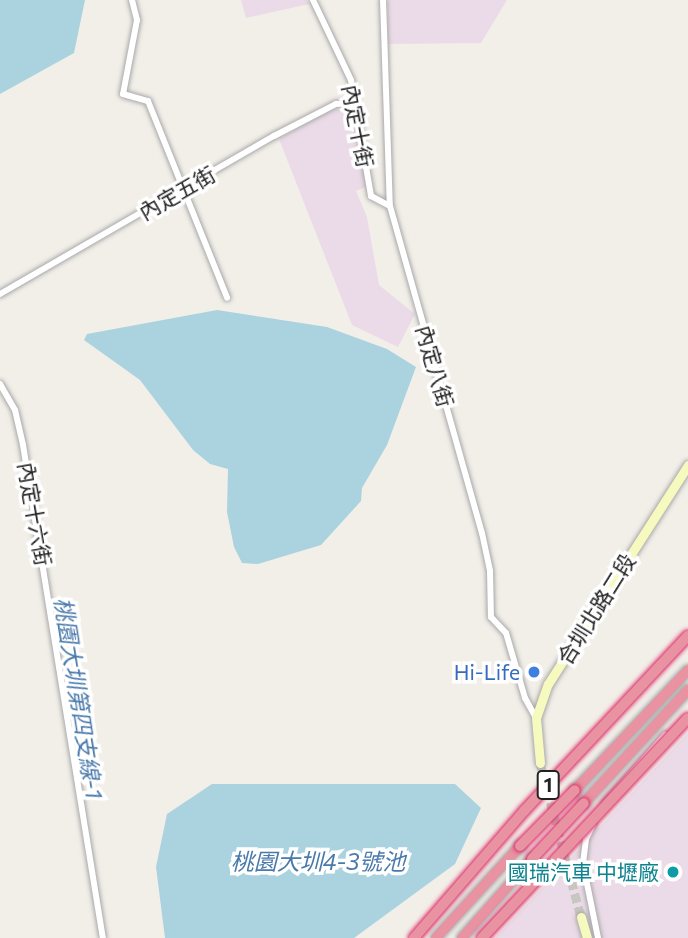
<!DOCTYPE html>
<html>
<head>
<meta charset="utf-8">
<style>
  body { margin:0 }
  #map { position:relative; width:688px; height:938px; overflow:hidden; background:#f2efe9; font-family:Commissioner,"Noto Sans TC",sans-serif }
  div>[style] { position:absolute }
  [style*='--x'] { left:calc(var(--x)*1px); top:calc(var(--y)*1px); width:calc(var(--w)*1px); rotate:calc(var(--a)*1deg) }
  .industrial>* { inset:0; background:#ebdbe8 }
  .water>* { inset:0; background:#aad3df }
  .secondary-tunnel>* { height:9px; margin-top:-4.5px; transform-origin:0; background:repeating-linear-gradient(90deg,#c8c6c1 0 9px,transparent 0 13.5px) }
  .roads { filter:drop-shadow(0 0 2px #a9a9a9) drop-shadow(0 0 2px #a9a9a9) }
  .street>* { height:6px; margin:-3px; padding:0 3px; transform-origin:3px; border-radius:3px; background:#fff }
  .secondary>* { height:9px; margin:-4.5px; padding:0 4.5px; transform-origin:4.5px; border-radius:4.5px; background:#f7fabf }
  .highway>* { height:10px; margin:-5px; padding:0 5px; transform-origin:5px; border-radius:5px; background:#e892a2 }
  .bridges { filter:drop-shadow(0 0 2px #dc2a67) drop-shadow(0 0 2px #dc2a67) }
  .highway-bridge>* { height:10px; margin:-5px; padding:0 5px; transform-origin:5px; border-radius:5px; background:#e892a2 }
  .dots>* { width:19px; height:19px; translate:-50% -50%; box-sizing:border-box; border:4px solid #fff; border-radius:50% }
  span { translate:-50% -50%; white-space:nowrap; text-align:center; line-height:1.15; -webkit-text-stroke:7px #fff; paint-order:stroke }
  .shield-label span { padding:2px 5px; background:#fff; border:2px solid; border-radius:5px; -webkit-text-stroke-width:0 }
  .shield-label { font-size:19px; color:#222; font-weight:700 }
  .street-label { font-size:21px; color:#222 }
  .shop-label { font-size:21px; color:#366cbe }
  .right { translate:-100% -50%; text-align:right }
  .culture-label { font-size:21px; color:#0d838f }
  .water-label { font-size:23px; color:#4a7aab; font-style:italic }
</style>
</head>
<body>
<div id="map">
  <div class="industrial">
    <div style="clip-path:polygon(241px 0,307px 0,309px 4px,246px 18px)"></div>
    <div style="clip-path:polygon(388px 0,507px 0,481px 43px,388px 44px)"></div>
    <div style="clip-path:polygon(330px 109px,355px 111px,368px 186px,356px 191px,367px 217px,379px 285px,415px 314px,398px 347px,352px 325px,279px 139px)"></div>
    <div style="clip-path:polygon(688px 733px,688px 938px,495px 938px,554px 876px)"></div>
  </div>
  <div class="water">
    <div style="clip-path:polygon(0 0,85px 0,74px 53px,0 94px)"></div>
    <div style="clip-path:polygon(217px 310px,327px 327px,387px 349px,416px 367px,387px 445px,362px 488px,361px 501px,321px 545px,258px 564px,242px 563px,234px 547px,227px 512px,228px 469px,210px 464px,193px 450px,140px 380px,84px 340px,87px 334px)"></div>
    <div style="clip-path:polygon(212px 784px,455px 784px,481px 808px,455px 864px,354px 938px,165px 938px,156px 867px,167px 814px)"></div>
  </div>
  <div class="secondary-tunnel">
    <div style="--x:540;--y:763;--w:159;--a:75.1"></div>
  </div>
  <div class="roads">
    <div class="street">
      <div style="--x:132;--y:0;--w:21;--a:76"></div>
      <div style="--x:137;--y:20;--w:75;--a:100.7"></div>
      <div style="--x:123;--y:94;--w:26;--a:16"></div>
      <div style="--x:148;--y:101;--w:212;--a:68.1"></div>
      <div style="--x:313;--y:0;--w:89;--a:64.6"></div>
      <div style="--x:351;--y:80;--w:118;--a:80.2"></div>
      <div style="--x:371;--y:196;--w:21;--a:28"></div>
      <div style="--x:383;--y:0;--w:206;--a:88.1"></div>
      <div style="--x:390;--y:206;--w:340;--a:74.3"></div>
      <div style="--x:482;--y:533;--w:39;--a:78"></div>
      <div style="--x:490;--y:571;--w:46;--a:88.8"></div>
      <div style="--x:491;--y:617;--w:22;--a:47"></div>
      <div style="--x:506;--y:633;--w:68;--a:73.7"></div>
      <div style="--x:525;--y:698;--w:23;--a:61"></div>
      <div style="--x:0;--y:294;--w:316;--a:-30"></div>
      <div style="--x:274;--y:136;--w:70;--a:-27.3"></div>
      <div style="--x:336;--y:104;--w:20;--a:-3"></div>
      <div style="--x:0;--y:384;--w:30;--a:60"></div>
      <div style="--x:15;--y:410;--w:36;--a:77"></div>
      <div style="--x:23;--y:445;--w:499;--a:80.8"></div>
      <div style="--x:605;--y:803;--w:91;--a:-48.6"></div>
      <div style="--x:593;--y:825;--w:16;--a:117"></div>
      <div style="--x:586;--y:839;--w:25;--a:97"></div>
      <div style="--x:583;--y:864;--w:76;--a:78.5"></div>
    </div>
    <div class="secondary">
      <div style="--x:540;--y:763;--w:45;--a:-95.1"></div>
      <div style="--x:536;--y:718;--w:36;--a:-71"></div>
      <div style="--x:548;--y:684;--w:260;--a:-57.4"></div>
      <div style="--x:581;--y:917;--w:22;--a:74"></div>
    </div>
    <div class="highway">
      <div style="--x:575;--y:790;--w:165;--a:-46.7"></div>
      <div style="--x:584;--y:803;--w:154;--a:-47.4"></div>
      <div style="--x:436;--y:938;--w:125;--a:-47.6"></div>
      <div style="--x:462;--y:938;--w:106;--a:-48.5"></div>
    </div>
  </div>
  <div class="bridges">
    <div class="highway-bridge">
      <div style="--x:520;--y:846;--w:78;--a:-45.5"></div>
      <div style="--x:532;--y:859;--w:76;--a:-47.1"></div>
      <div style="--x:414;--y:938;--w:168;--a:-49.1"></div>
      <div style="--x:524;--y:811;--w:240;--a:-46.9"></div>
      <div style="--x:482;--y:938;--w:301;--a:-46.9"></div>
    </div>
  </div>
  <div class="dots">
    <div style="left:534px;top:672px;background:#3f7fe0"></div>
    <div style="left:673px;top:872px;background:#0f9aa8"></div>
  </div>
  <div class="shield-label">
    <span style="left:548px;top:785px">1</span>
  </div>
  <div class="street-label">
    <span style="left:358px;top:126px;rotate:79deg">內定十街</span>
    <span style="left:177px;top:193px;rotate:-30deg">內定五街</span>
    <span style="left:435px;top:366px;rotate:74deg">內定八街</span>
    <span style="left:35px;top:514px;rotate:80deg">內定十六街</span>
    <span style="left:596px;top:609px;rotate:-58deg">合圳北路二段</span>
  </div>
  <div class="shop-label">
    <span class="right" style="left:520px;top:672px">Hi-Life</span>
  </div>
  <div class="culture-label">
    <span class="right" style="left:659px;top:872px">國瑞汽車 中壢廠</span>
  </div>
  <div class="water-label">
    <span style="left:79px;top:698px;rotate:81deg">桃園大圳第四支線-1</span>
    <span style="left:318px;top:861px">桃園大圳4-3號池</span>
  </div>
</div>
</body>
</html>
